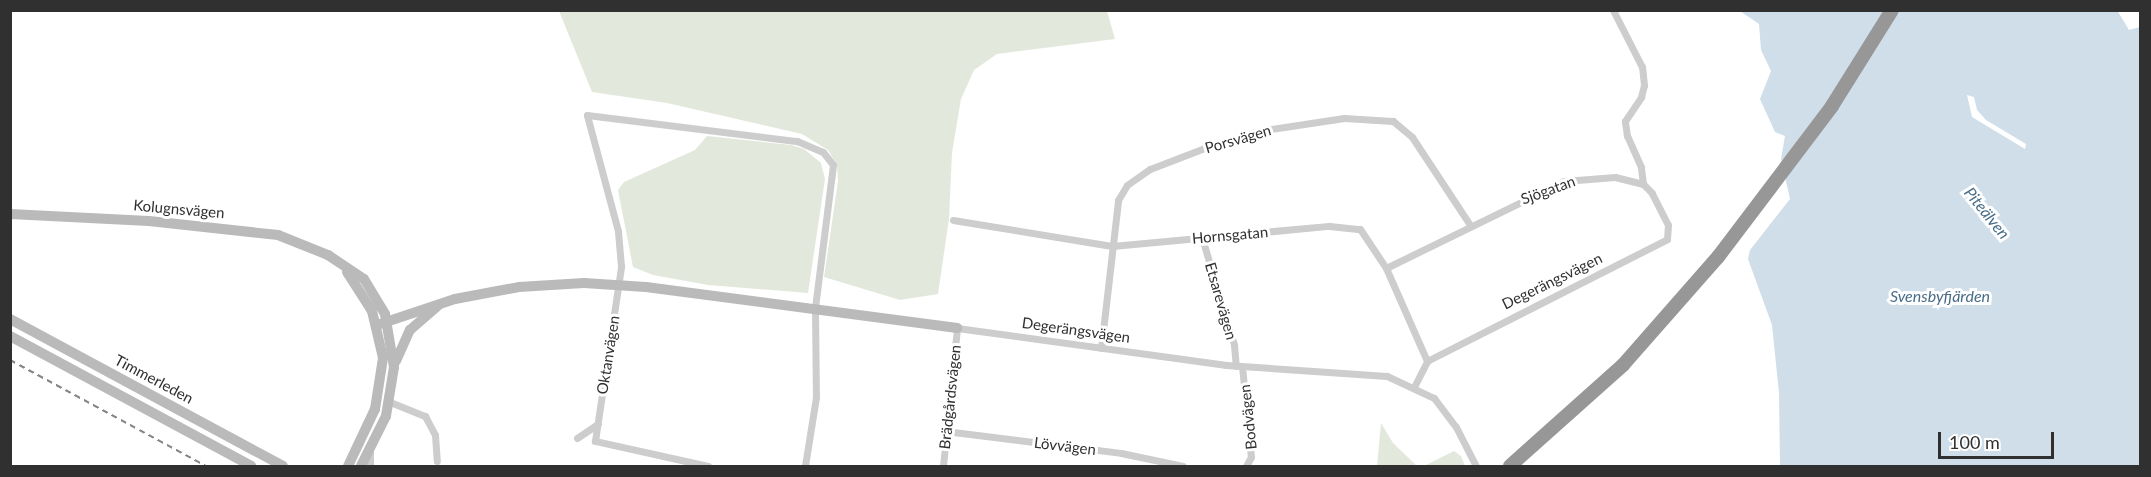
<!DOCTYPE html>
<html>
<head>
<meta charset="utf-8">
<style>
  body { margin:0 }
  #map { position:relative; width:2151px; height:477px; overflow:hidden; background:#fff; font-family:Lato,sans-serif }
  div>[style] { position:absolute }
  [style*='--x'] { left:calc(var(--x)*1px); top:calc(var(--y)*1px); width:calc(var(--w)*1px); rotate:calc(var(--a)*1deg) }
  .green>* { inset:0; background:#e3e8dd }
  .water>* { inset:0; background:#cfdee9 }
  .street>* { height:7px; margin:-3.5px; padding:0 3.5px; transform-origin:3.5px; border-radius:3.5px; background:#cdcdcd }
  .secondary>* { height:10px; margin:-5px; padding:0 5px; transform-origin:5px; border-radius:5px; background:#bababa }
  .highway>* { height:14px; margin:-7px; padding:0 7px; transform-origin:7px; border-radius:7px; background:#979797 }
  .rail>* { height:2px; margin-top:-1px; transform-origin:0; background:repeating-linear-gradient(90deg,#858585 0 6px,transparent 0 10.5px) }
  span { translate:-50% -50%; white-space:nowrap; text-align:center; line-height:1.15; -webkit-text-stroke:6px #fff; paint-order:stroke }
  .street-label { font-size:15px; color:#303030 }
  .water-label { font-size:16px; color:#486d89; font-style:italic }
  .frame { position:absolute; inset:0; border:12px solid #303030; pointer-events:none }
  .scale { position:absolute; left:1938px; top:432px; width:116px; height:27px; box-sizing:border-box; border:3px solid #303030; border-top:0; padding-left:8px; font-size:18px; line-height:21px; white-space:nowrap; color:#303030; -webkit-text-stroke:4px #fff; paint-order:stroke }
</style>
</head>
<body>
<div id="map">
  <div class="green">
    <div style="clip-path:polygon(559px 11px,1107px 11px,1115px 39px,997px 54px,974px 70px,961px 99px,952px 153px,949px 219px,938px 294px,900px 300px,824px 277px,838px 181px,837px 165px,828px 150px,802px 134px,667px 103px,592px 92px)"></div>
    <div style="clip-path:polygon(707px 136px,791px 145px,804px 149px,821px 163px,825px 179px,808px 293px,708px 285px,653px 275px,633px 267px,618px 190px,624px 182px,695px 150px)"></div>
    <div style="clip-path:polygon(1381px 423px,1393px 443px,1417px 466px,1377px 466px)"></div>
    <div style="clip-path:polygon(1454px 451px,1461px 456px,1465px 466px,1424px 466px)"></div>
  </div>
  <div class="water">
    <div style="clip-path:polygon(evenodd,2117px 10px,2129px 30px,2140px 27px,2140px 466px,1780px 466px,1779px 393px,1772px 325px,1748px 259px,1750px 250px,1790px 199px,1781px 159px,1785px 136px,1775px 132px,1760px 99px,1771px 71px,1761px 50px,1759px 24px,1740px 11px,2117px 10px,1967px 95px,1974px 97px,1977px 110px,1986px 120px,2026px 144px,2025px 149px,1972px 117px,1967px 95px)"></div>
  </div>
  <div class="street">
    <div style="--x:953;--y:220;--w:161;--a:9.3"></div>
    <div style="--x:1112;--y:246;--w:218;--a:-5.3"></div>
    <div style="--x:1329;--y:226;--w:31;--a:6"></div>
    <div style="--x:1360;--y:229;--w:47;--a:56.3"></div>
    <div style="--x:1386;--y:268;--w:102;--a:66.2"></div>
    <div style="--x:1202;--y:238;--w:112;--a:73.3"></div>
    <div style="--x:1234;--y:345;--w:21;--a:85"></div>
    <div style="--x:1386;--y:268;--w:198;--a:-26"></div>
    <div style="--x:1564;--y:181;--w:51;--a:-4.5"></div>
    <div style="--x:1615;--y:177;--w:29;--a:14"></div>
    <div style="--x:1643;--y:184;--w:17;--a:-97"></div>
    <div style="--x:1641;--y:167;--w:34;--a:-114"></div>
    <div style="--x:1627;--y:136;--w:15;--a:-98"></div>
    <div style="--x:1625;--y:121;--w:29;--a:-56"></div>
    <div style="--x:1641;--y:97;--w:12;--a:-76"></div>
    <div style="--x:1644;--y:85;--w:18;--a:-96"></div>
    <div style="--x:1642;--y:67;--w:64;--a:-117"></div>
    <div style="--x:1101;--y:348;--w:149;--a:-83.4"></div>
    <div style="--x:1118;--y:200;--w:17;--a:-59"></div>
    <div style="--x:1127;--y:185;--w:28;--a:-35"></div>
    <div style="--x:1150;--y:169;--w:64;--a:-21"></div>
    <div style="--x:1210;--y:146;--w:50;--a:-17.4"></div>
    <div style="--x:1258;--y:131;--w:87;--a:-8.6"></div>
    <div style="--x:1344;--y:118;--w:49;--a:3.5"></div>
    <div style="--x:1393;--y:121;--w:25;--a:40"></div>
    <div style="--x:1412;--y:137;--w:105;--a:56.6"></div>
    <div style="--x:1242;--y:366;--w:91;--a:84.4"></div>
    <div style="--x:1251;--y:457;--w:10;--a:119"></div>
    <div style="--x:1414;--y:387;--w:29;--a:-63"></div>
    <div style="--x:1427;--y:361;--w:269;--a:-26.9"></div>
    <div style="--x:1667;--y:239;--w:14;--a:-86"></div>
    <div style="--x:1668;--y:225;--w:36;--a:-117"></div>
    <div style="--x:1652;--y:193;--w:13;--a:-135"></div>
    <div style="--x:390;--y:402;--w:38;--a:22"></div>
    <div style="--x:425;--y:416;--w:21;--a:62"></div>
    <div style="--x:435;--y:435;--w:26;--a:86"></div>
    <div style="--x:945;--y:431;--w:177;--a:7.1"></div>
    <div style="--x:1121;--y:453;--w:63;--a:11.8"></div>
    <div style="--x:577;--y:438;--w:25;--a:-34"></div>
    <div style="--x:370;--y:451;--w:15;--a:90"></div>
    <div style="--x:708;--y:466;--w:116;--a:-167.5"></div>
    <div style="--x:595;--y:441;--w:177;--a:-81.5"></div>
    <div style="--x:621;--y:266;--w:35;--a:-95"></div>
    <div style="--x:618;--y:231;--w:120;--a:-105"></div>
    <div style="--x:587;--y:115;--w:212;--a:7.1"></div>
    <div style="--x:797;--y:141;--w:28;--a:23"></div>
    <div style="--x:823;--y:152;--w:16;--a:52"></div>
    <div style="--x:833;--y:165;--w:144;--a:97.2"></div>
    <div style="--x:815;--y:308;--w:89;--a:89.4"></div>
    <div style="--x:816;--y:397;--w:70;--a:99.1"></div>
    <div style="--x:943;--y:466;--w:139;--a:-84.2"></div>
    <div style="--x:957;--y:328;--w:272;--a:7.8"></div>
    <div style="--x:1226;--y:365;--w:161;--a:3.9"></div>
    <div style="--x:1387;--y:376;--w:52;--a:25.1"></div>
    <div style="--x:1434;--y:398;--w:36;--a:53"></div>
    <div style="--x:1456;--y:427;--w:44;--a:62.9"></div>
  </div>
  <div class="secondary">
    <div style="--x:10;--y:214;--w:139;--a:2.9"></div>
    <div style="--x:149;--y:221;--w:130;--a:6.2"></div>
    <div style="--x:278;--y:235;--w:54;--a:21.8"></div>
    <div style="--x:328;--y:255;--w:43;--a:33.7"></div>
    <div style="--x:364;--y:279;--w:41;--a:59"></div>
    <div style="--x:385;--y:314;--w:54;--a:80.4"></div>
    <div style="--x:394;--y:367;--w:50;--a:99.3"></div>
    <div style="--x:386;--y:416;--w:56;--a:116.6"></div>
    <div style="--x:347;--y:272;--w:46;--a:57.3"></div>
    <div style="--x:372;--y:311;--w:48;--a:76.8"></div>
    <div style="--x:383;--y:358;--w:52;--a:98.9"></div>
    <div style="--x:375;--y:409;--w:63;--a:115.3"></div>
    <div style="--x:10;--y:319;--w:310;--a:28.3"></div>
    <div style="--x:377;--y:325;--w:82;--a:-18.4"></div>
    <div style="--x:455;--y:299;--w:65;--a:-10.6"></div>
    <div style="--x:519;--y:287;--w:65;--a:-3.5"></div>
    <div style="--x:584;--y:283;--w:62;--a:3.7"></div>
    <div style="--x:646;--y:287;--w:314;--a:7.5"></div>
    <div style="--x:10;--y:336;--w:274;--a:28.3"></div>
    <div style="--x:396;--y:361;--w:34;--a:-66"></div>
    <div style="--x:410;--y:330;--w:37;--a:-41"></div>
  </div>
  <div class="highway">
    <div style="--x:1510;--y:466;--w:152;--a:-41.8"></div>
    <div style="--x:1623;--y:365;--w:144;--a:-48.7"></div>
    <div style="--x:1718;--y:257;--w:189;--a:-52.9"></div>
    <div style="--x:1832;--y:106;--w:113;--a:-58"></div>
  </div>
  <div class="rail">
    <div style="--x:10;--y:360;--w:223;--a:28.4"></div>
  </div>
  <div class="street-label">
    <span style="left:1238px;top:139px;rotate:-16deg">Porsvägen</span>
    <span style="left:1548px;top:190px;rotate:-20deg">Sjögatan</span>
    <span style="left:179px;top:209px;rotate:5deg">Kolugnsvägen</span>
    <span style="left:1230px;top:235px;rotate:-5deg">Hornsgatan</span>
    <span style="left:1552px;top:281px;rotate:-26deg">Degerängsvägen</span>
    <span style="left:1221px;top:301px;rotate:74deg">Etsarevägen</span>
    <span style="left:1076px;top:330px;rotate:8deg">Degerängsvägen</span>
    <span style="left:608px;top:355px;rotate:-81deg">Oktanvägen</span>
    <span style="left:154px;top:379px;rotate:28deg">Timmerleden</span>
    <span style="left:950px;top:397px;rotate:-84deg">Brädgårdsvägen</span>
    <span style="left:1248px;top:417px;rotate:-96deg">Bodvägen</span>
    <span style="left:1065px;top:446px;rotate:7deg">Lövvägen</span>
  </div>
  <div class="water-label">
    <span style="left:1987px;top:213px;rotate:51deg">Piteälven</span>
    <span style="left:1940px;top:296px">Svensbyfjärden</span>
  </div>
  <div class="frame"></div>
  <div class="scale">100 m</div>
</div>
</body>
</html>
